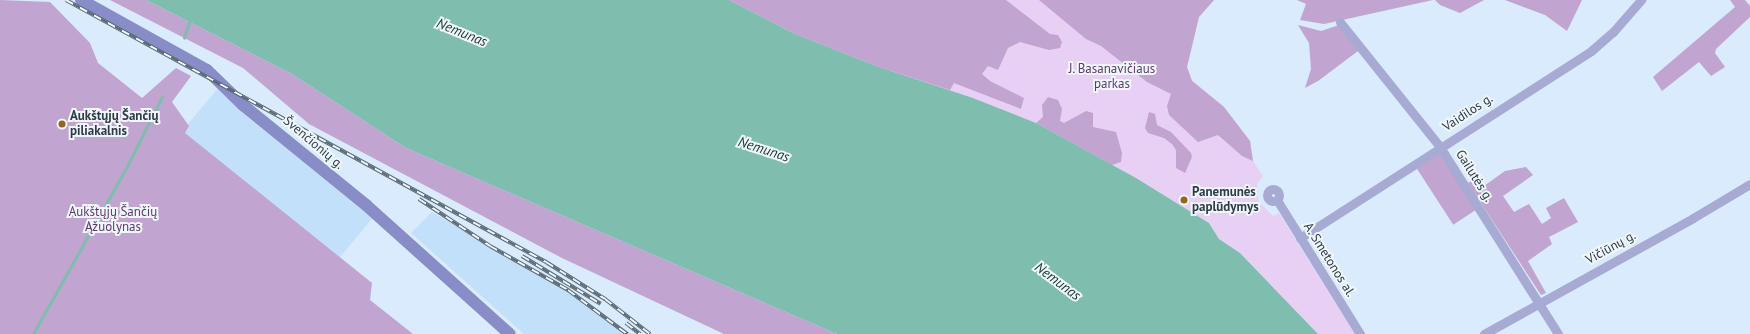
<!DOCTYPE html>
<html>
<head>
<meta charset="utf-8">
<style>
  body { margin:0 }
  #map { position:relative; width:1750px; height:334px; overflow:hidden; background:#d9ebfc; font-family:"PT Sans",sans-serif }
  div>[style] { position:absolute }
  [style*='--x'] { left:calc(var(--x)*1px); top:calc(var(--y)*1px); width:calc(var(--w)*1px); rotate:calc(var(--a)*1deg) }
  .built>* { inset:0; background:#c3e0fb; transform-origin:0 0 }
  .green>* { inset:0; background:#e8d0f4 }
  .forest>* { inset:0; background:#c1a4cf; transform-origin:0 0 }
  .water>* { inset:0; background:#7fbeae }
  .stream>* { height:2.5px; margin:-1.25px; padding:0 1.25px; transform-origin:1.25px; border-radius:1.25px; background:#7fbeae }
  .street>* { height:9px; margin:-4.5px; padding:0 4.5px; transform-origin:4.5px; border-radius:4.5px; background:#a7abd3 }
  .street>.ring { margin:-4.5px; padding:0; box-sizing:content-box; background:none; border:9px solid #a7abd3; border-radius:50% }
  .secondary>* { height:12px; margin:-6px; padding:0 6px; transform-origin:6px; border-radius:6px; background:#888cc7 }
  .rail>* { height:4px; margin-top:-2px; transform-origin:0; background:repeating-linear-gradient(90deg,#f0f7fc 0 8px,#5b6975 0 16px); box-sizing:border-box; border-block:1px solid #5b6975 }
  .dots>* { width:11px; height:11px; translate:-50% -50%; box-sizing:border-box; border:2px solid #f0f7fc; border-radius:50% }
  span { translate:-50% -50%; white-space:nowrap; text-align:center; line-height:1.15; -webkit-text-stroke:4px #f0f7fc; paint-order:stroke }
  .park-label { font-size:13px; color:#5e386f }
  .street-label { font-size:13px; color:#2f3b46 }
  .poi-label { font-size:13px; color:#2f3b46; font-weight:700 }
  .left { translate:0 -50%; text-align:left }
  .water-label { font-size:14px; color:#16352e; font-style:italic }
</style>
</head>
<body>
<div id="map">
  <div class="built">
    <div style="left:219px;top:87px;width:202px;height:57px;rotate:40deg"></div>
    <div style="clip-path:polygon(432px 212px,575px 292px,631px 334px,524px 334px,411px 233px)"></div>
  </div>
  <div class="green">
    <div style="clip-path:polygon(729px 0,1214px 0,1199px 17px,1187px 67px,1192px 80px,1224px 107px,1250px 141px,1253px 161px,1263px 176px,1257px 184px,1259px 202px,1273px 216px,1279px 213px,1355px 334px,1318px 334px,1240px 253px,1219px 239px,1209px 223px,1136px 178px,1036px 123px,973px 98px,876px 66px)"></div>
  </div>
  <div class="forest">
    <div style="clip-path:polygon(0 0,50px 2px,90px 43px,98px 63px,142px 98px,176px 68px,191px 76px,172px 102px,189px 126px,185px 133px,372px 283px,370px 300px,413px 334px,0 334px)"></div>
    <div style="clip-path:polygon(110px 0,146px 0,292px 74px,406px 148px,837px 334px,724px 334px,562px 258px,309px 124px,243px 68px)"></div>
    <div style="clip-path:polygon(729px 0,1006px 0,1050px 34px,1058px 35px,1062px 42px,1060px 48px,1049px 50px,1020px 42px,1008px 48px,998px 70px,988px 66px,982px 74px,990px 81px,1024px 98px,1021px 109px,954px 83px,950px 90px,876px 66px,793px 33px)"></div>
    <div style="clip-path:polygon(1039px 0,1214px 0,1199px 17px,1187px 67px,1192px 81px,1224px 107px,1250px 141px,1253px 161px,1242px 156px,1218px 135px,1198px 142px,1169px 115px,1167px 106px,1171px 94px,1147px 82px,1101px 46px,1086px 39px)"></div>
    <div style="clip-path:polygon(1297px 0,1433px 0,1324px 24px,1300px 20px,1306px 4px)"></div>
    <div style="clip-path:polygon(1435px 0,1484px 0,1460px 13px,1440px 5px)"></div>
    <div style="clip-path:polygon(1505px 0,1582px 0,1567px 31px,1545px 15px)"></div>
    <div style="clip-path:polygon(1730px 0,1745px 0,1750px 6px,1750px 17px,1716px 49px,1715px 53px,1725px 67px,1711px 76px,1699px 62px,1662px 91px,1653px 77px,1735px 7px)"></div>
    <div style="clip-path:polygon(1298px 25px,1321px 31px,1339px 25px,1358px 51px,1318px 81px,1305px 88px,1311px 69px,1309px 43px)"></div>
    <div style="clip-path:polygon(1048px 97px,1058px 100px,1062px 109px,1060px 121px,1064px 123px,1086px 111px,1093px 113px,1093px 127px,1116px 132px,1122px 153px,1121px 162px,1112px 165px,1036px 123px,1043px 117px,1042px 105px)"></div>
    <div style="clip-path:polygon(1149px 112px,1155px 114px,1157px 125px,1171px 132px,1191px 153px,1192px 157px,1185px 173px,1176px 168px,1176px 150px,1172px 144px,1164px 138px,1148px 133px,1145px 128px)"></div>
    <div style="left:1440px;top:151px;width:69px;height:29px;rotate:57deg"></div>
    <div style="clip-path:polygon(1526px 167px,1533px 175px,1503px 196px,1514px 212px,1529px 204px,1542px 224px,1551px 218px,1546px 208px,1564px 198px,1578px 222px,1549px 237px,1552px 244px,1528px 261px,1546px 293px,1541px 295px,1468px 183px,1478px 177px,1484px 186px,1505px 171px)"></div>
  </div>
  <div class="water">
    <div style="clip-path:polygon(146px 0,729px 0,793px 33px,876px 66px,973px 98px,1036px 123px,1136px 178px,1209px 223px,1219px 239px,1240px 253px,1318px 334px,837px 334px,406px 148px,292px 74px)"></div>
  </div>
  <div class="stream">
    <div style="--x:184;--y:38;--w:20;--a:-72"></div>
    <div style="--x:33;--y:334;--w:186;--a:-60.7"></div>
    <div style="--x:124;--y:172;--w:84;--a:-63.1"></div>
  </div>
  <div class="street">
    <div style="--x:1340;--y:22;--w:160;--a:51.3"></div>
    <div style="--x:1440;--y:147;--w:221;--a:57.7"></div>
    <div class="ring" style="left:1267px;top:189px;width:3px;height:3px"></div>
    <div style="--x:1277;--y:200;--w:158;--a:58.2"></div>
    <div style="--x:1300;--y:238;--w:346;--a:-32.7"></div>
    <div style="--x:1591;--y:51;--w:29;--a:-41"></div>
    <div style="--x:1613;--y:32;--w:43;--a:-48.8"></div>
    <div style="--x:1484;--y:334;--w:239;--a:-29"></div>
    <div style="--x:1693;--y:218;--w:66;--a:-30.8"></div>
  </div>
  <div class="secondary">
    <div style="--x:81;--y:0;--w:144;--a:29.1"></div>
    <div style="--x:207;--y:70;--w:50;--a:44.2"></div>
    <div style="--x:243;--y:105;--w:159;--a:39.1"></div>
    <div style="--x:366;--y:205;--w:193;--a:41.9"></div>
  </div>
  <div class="rail">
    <div style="--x:66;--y:0;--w:547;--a:28.63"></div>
    <div style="--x:546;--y:262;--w:70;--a:32.1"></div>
    <div style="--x:605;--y:299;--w:57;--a:37.9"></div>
    <div style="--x:419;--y:199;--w:85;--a:33.5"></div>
    <div style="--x:490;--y:246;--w:90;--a:29.4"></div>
    <div style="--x:568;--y:290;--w:74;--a:36.7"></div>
    <div style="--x:522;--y:256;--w:92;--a:31.3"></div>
    <div style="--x:626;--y:323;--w:18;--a:38"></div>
  </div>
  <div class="dots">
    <div style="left:62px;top:124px;background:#976518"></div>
    <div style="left:1184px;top:200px;background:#976518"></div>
  </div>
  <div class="park-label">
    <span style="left:1112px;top:77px">J. Basanavičiaus<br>parkas</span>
    <span style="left:113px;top:220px">Aukštųjų Šančių<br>Ąžuolynas</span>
  </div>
  <div class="street-label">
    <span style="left:1468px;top:113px;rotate:-33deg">Vaidilos g.</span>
    <span style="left:313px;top:143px;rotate:40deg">Švenčionių g.</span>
    <span style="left:1474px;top:176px;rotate:58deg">Gailutės g.</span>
    <span style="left:1611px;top:248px;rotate:-29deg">Vičiūnų g.</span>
    <span style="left:1329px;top:260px;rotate:58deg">A. Smetonos al.</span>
  </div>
  <div class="poi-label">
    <span class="left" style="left:70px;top:124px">Aukštųjų Šančių<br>piliakalnis</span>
    <span class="left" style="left:1192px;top:200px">Panemunės<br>paplūdymys</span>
  </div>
  <div class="water-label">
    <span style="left:462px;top:32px;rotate:22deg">Nemunas</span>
    <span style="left:764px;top:149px;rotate:18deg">Nemunas</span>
    <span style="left:1058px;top:281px;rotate:37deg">Nemunas</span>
  </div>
</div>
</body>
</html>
